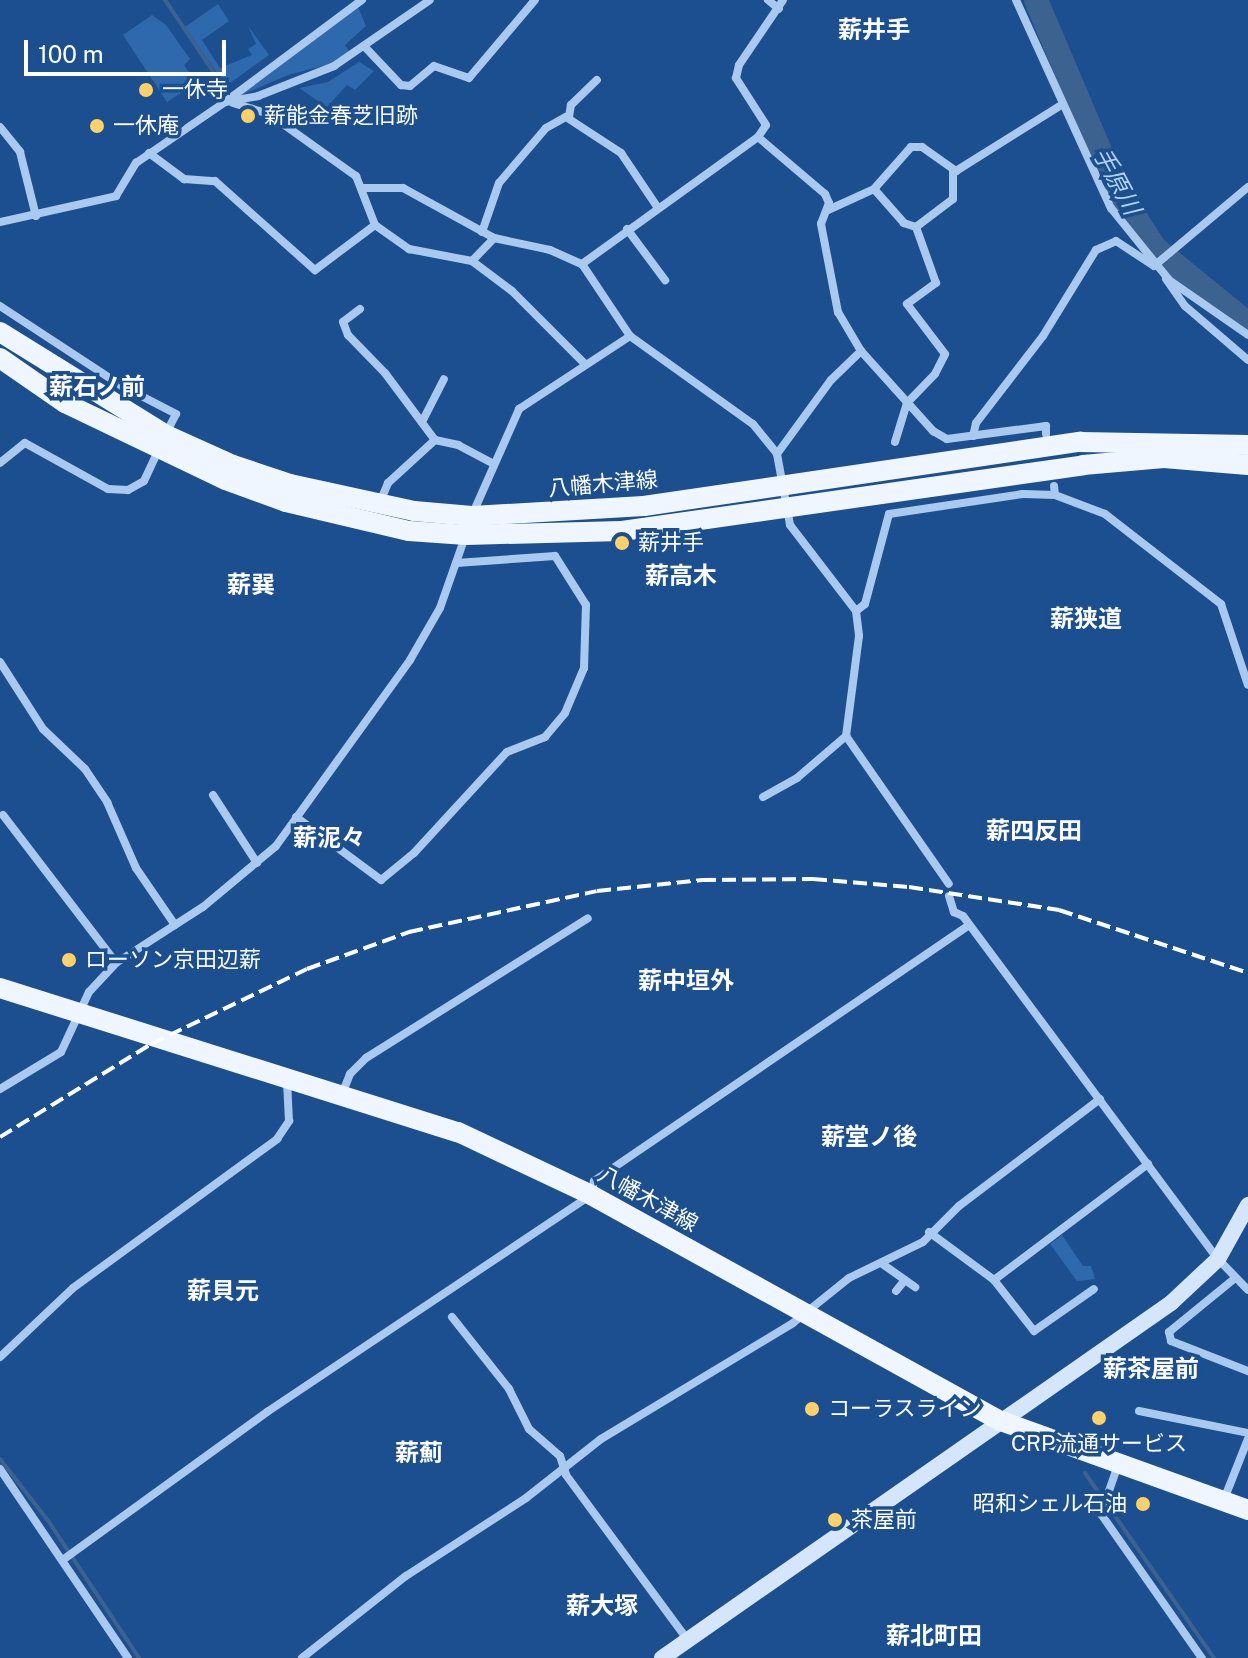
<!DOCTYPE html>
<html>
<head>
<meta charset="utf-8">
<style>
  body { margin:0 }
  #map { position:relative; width:1248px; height:1658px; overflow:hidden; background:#1b4f8f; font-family:"Public Sans","Noto Sans JP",sans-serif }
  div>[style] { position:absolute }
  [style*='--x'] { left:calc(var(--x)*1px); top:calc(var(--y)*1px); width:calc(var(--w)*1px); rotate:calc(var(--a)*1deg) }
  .green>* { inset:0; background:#2e69ad }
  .stream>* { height:4px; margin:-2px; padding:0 2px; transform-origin:2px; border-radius:2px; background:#3c6290 }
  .river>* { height:24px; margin:-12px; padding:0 12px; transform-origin:12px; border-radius:12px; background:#3c6290 }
  .street>* { height:8px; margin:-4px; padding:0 4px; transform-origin:4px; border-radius:4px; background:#a9c9ee }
  .secondary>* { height:16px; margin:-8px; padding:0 8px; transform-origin:8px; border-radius:8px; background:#d6e6fa }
  .primary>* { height:20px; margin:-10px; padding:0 10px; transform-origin:10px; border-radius:10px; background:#f0f6ff }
  .rail>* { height:4px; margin-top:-2px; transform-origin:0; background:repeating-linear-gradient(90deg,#fff 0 14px,transparent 0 20px) }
  .dots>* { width:22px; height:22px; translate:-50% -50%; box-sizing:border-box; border:4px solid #1b4f8f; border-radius:50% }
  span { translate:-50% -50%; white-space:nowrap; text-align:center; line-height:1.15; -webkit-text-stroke:7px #1b4f8f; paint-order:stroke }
  .poi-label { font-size:22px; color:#fff }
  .left { translate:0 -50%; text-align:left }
  .right { translate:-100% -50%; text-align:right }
  .street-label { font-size:22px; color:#fff }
  .neighbourhood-label { font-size:24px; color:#fff; font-weight:700 }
  .water-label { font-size:24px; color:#b5d3f5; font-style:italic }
  .scale { position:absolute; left:24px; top:40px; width:202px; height:36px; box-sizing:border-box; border:4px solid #fff; border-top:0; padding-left:10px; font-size:24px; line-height:28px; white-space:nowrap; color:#fff; -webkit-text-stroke:6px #1b4f8f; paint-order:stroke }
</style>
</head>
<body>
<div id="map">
  <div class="green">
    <div style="clip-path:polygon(218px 4px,229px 21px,202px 40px,220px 68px,252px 55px,248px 49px,256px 44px,248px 26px,269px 55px,226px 86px,185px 27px)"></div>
    <div style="clip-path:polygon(358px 7px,366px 26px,345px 45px,349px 51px,330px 64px,288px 75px,237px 97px)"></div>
    <div style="clip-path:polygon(152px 15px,166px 25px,190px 59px,184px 65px,196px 83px,167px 102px,123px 35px)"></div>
    <div style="clip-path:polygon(359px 62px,374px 71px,355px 90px,347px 85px,327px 107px,299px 88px,328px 82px)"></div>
    <div style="clip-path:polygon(1062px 1235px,1083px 1266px,1091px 1266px,1095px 1279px,1077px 1281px,1050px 1244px)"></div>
  </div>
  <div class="stream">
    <div style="--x:165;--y:0;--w:99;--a:56.1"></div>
    <div style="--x:220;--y:82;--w:14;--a:56"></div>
    <div style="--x:0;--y:1459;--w:80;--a:52.1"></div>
    <div style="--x:49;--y:1522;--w:163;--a:56.5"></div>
    <div style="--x:1085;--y:1473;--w:226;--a:55.1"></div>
  </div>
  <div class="river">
    <div style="--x:1036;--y:0;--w:202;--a:67"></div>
    <div style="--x:1115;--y:186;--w:74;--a:57.2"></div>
    <div style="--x:1155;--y:248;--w:120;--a:39.3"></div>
  </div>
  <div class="street">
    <div style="--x:768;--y:0;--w:14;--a:39"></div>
    <div style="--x:1016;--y:0;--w:229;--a:65.5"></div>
    <div style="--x:1111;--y:208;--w:92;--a:51.1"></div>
    <div style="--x:1169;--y:280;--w:96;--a:34.8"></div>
    <div style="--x:364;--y:46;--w:54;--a:46.5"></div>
    <div style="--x:401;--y:85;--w:9;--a:6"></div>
    <div style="--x:410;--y:86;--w:31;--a:-40"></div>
    <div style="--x:434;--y:66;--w:37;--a:19"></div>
    <div style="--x:469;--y:78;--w:102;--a:-49.8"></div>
    <div style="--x:225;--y:102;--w:171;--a:-36.7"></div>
    <div style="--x:233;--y:103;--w:38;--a:17"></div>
    <div style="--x:269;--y:114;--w:107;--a:35.5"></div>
    <div style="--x:356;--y:176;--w:53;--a:68.8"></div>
    <div style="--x:569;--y:117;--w:12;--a:-81"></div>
    <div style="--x:571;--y:105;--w:36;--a:-44"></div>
    <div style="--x:0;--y:127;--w:32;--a:51"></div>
    <div style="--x:20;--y:152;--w:66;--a:76"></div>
    <div style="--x:758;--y:137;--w:88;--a:40.4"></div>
    <div style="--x:825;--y:194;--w:10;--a:66"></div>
    <div style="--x:829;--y:203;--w:22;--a:111"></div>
    <div style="--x:821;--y:224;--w:90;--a:79.1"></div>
    <div style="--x:838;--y:312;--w:45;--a:59.5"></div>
    <div style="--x:861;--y:351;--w:108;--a:48"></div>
    <div style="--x:933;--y:431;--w:16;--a:30"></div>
    <div style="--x:947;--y:439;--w:100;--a:-7.5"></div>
    <div style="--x:1046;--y:426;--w:8;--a:90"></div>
    <div style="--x:149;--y:153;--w:44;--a:36.6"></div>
    <div style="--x:184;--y:179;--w:31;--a:4"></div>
    <div style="--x:215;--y:181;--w:134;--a:41.7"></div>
    <div style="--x:315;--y:270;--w:75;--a:-36.9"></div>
    <div style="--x:375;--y:225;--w:42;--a:35.2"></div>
    <div style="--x:409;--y:249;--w:64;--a:10.8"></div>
    <div style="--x:472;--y:261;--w:32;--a:-46"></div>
    <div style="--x:364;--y:188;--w:39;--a:0"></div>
    <div style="--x:403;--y:188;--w:104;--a:28.8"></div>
    <div style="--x:494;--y:238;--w:57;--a:12.1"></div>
    <div style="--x:550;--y:250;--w:35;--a:24"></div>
    <div style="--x:582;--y:264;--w:87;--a:56.3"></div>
    <div style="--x:630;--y:336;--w:151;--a:35.6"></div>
    <div style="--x:753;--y:424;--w:38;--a:51"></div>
    <div style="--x:777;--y:454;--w:72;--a:79.6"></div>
    <div style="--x:790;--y:525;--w:108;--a:52.5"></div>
    <div style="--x:856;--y:611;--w:25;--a:83"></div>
    <div style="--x:859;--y:636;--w:101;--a:97.4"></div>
    <div style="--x:846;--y:736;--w:180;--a:55.2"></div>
    <div style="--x:828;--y:210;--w:51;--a:-24.5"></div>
    <div style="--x:0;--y:222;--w:119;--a:-12.6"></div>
    <div style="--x:116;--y:196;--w:39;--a:-59"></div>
    <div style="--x:136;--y:163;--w:108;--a:-34.4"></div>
    <div style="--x:225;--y:102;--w:34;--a:-10"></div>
    <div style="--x:258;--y:96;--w:82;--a:-21.5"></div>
    <div style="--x:334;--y:66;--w:116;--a:-34.5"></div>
    <div style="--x:916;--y:227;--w:46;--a:-37.1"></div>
    <div style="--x:953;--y:199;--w:28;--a:-90"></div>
    <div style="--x:627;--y:229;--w:64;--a:53.3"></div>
    <div style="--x:482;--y:232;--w:52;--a:-70.9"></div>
    <div style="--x:499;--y:183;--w:72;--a:-49.5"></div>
    <div style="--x:546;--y:128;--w:23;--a:-29"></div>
    <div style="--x:566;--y:117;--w:66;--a:33.2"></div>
    <div style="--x:621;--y:153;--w:66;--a:56.1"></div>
    <div style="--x:472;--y:261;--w:50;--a:36.9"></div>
    <div style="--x:512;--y:291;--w:102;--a:45"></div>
    <div style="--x:582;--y:264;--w:217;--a:-35.8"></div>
    <div style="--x:758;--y:137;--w:14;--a:-56"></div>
    <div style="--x:766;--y:125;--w:56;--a:-122.6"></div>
    <div style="--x:736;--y:78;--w:13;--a:-77"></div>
    <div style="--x:739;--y:65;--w:78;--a:-55.9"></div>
    <div style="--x:1166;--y:279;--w:33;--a:55"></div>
    <div style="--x:1185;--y:306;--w:83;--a:40.6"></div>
    <div style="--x:0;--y:306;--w:146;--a:33.3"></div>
    <div style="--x:122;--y:386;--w:61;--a:27.4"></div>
    <div style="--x:176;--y:414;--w:22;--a:117"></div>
    <div style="--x:360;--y:309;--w:21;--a:143"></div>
    <div style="--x:343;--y:322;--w:14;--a:69"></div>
    <div style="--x:348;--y:335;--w:53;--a:45.8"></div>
    <div style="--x:385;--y:373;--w:84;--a:53.3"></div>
    <div style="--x:422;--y:422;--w:48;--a:-62.9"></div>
    <div style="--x:973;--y:436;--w:13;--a:-77"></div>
    <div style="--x:976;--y:423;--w:110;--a:-52.4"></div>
    <div style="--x:1043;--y:336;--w:101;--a:-58.4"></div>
    <div style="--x:1096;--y:250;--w:22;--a:-24"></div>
    <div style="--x:1116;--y:241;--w:45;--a:33.3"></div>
    <div style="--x:1154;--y:266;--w:123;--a:-40"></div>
    <div style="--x:895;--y:442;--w:41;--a:-72.9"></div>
    <div style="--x:907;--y:403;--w:40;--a:-46"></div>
    <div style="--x:935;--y:374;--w:22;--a:-63"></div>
    <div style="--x:945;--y:354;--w:63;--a:-127.2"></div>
    <div style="--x:907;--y:304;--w:36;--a:-36"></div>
    <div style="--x:936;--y:283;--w:59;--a:-109.7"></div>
    <div style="--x:916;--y:227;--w:13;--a:-162"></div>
    <div style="--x:904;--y:223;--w:45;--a:-131.4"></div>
    <div style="--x:874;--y:189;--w:56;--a:-48.6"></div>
    <div style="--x:911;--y:147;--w:11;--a:0"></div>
    <div style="--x:922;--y:147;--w:42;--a:35.2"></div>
    <div style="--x:956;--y:171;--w:126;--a:-32.1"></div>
    <div style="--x:777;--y:454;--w:92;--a:-53.9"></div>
    <div style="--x:831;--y:380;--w:42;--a:-44"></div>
    <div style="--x:0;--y:463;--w:32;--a:-39"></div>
    <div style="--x:25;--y:443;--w:95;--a:29"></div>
    <div style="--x:108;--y:489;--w:20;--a:3"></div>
    <div style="--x:128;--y:490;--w:18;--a:-29"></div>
    <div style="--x:144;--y:481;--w:33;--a:-65"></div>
    <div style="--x:1054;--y:486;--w:9;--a:84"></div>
    <div style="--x:1055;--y:495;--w:53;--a:20.8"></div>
    <div style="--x:1105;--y:514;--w:147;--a:37.8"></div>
    <div style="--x:1221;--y:604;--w:85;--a:71.6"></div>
    <div style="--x:380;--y:502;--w:21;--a:-67"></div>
    <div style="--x:388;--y:483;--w:64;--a:-42.5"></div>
    <div style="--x:435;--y:440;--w:24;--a:12"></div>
    <div style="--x:458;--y:445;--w:38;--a:28"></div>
    <div style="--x:473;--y:513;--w:114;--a:-66.1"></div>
    <div style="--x:519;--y:409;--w:133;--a:-33.3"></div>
    <div style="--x:856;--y:611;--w:11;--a:-38"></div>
    <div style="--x:865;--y:604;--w:93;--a:-75.1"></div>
    <div style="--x:889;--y:514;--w:135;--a:-8.5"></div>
    <div style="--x:1023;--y:494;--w:32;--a:2"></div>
    <div style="--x:0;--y:662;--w:80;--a:57.3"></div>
    <div style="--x:43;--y:729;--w:58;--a:43.6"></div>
    <div style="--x:85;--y:769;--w:40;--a:56"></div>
    <div style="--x:107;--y:802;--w:72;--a:66.3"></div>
    <div style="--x:136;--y:868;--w:69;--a:55.6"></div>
    <div style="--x:213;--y:795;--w:81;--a:57.1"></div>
    <div style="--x:763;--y:797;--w:39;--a:-29"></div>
    <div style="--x:797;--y:778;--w:65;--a:-40.6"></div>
    <div style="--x:3;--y:815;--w:186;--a:52.6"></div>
    <div style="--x:296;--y:817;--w:106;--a:36.5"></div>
    <div style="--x:381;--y:880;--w:43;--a:-39.3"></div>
    <div style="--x:414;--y:853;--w:137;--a:-47.4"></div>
    <div style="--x:507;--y:752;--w:41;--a:-21.5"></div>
    <div style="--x:545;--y:737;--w:31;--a:-50"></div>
    <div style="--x:565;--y:713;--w:49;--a:-67.1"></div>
    <div style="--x:584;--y:668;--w:63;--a:-88.2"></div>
    <div style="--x:586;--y:605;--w:58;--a:-122.3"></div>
    <div style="--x:555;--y:556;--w:99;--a:176"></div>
    <div style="--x:949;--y:896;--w:17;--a:73"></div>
    <div style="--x:954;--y:912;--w:10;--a:24"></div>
    <div style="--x:963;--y:916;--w:427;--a:53.4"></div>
    <div style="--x:1218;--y:1259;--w:43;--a:45.9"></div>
    <div style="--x:0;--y:1089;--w:71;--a:-31.2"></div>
    <div style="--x:61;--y:1052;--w:66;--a:-65"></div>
    <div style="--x:89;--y:992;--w:40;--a:-47"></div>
    <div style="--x:116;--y:963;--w:103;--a:-32.8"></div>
    <div style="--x:203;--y:907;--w:95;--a:-39.9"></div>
    <div style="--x:276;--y:846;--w:229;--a:-54.2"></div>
    <div style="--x:410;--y:660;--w:60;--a:-60"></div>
    <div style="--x:440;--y:608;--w:75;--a:-70.6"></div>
    <div style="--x:342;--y:1094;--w:22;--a:-68"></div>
    <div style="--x:350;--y:1074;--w:23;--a:-45"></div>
    <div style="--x:366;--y:1058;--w:262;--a:-32.2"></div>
    <div style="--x:929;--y:1232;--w:81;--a:36.4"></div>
    <div style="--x:994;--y:1280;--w:65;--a:51.9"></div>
    <div style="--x:1034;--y:1331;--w:73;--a:-35"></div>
    <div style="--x:881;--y:1263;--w:42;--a:35.2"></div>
    <div style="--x:1234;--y:1279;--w:84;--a:140.8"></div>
    <div style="--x:1169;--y:1332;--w:9;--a:77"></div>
    <div style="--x:1171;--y:1341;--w:83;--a:21.3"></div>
    <div style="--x:994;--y:1280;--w:193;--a:-37"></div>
    <div style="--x:896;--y:1291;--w:14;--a:-51"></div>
    <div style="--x:452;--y:1317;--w:92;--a:51.6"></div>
    <div style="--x:509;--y:1389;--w:45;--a:63.4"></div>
    <div style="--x:529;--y:1429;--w:41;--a:41.1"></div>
    <div style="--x:560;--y:1456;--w:20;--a:72"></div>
    <div style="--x:566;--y:1475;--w:204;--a:53.6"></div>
    <div style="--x:0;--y:1357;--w:100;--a:-43.4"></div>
    <div style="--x:73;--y:1288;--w:253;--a:-36.1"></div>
    <div style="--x:277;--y:1139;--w:22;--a:-56"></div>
    <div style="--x:289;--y:1121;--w:40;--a:-92.9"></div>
    <div style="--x:1139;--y:1411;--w:111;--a:11.4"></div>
    <div style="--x:1118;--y:1465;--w:52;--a:109.1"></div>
    <div style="--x:1101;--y:1514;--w:176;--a:55"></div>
    <div style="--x:0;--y:1469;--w:228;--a:55.9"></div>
    <div style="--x:1223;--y:1502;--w:68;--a:-68.4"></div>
    <div style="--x:64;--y:1559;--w:251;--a:-35.9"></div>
    <div style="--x:267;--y:1412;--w:390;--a:-33.8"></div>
    <div style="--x:591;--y:1195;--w:14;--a:-78"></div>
    <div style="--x:594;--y:1181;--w:454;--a:-34.3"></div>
    <div style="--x:302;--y:1658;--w:132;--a:-38.3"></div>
    <div style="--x:406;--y:1576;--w:143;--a:-33"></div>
    <div style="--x:526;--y:1498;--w:95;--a:-38.2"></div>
    <div style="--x:601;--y:1439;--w:224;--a:-31.1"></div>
    <div style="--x:793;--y:1323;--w:72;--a:-38.8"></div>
    <div style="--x:849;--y:1278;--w:82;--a:-25.9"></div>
    <div style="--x:923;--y:1242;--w:51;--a:-45"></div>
    <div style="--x:959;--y:1206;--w:177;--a:-37.2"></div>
  </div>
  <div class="secondary">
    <div style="--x:662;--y:1658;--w:621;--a:-34.89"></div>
    <div style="--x:1171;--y:1303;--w:64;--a:-43.1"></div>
    <div style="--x:1218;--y:1259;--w:62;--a:-60.9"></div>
  </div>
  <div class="primary">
    <div style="--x:0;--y:332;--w:195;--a:31.8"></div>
    <div style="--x:166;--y:435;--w:73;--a:24.1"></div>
    <div style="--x:233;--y:465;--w:60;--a:18.4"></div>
    <div style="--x:290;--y:484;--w:127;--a:12.3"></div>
    <div style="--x:414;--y:511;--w:58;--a:4.9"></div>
    <div style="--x:472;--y:516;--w:172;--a:-3.3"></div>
    <div style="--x:644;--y:506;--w:441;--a:-8.4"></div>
    <div style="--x:1080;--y:442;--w:168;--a:1"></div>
    <div style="--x:0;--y:358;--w:79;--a:34.7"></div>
    <div style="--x:65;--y:403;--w:178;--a:25.6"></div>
    <div style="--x:226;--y:480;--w:64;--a:20.1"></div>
    <div style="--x:286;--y:502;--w:126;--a:13.3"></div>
    <div style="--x:409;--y:531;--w:57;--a:4"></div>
    <div style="--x:466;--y:535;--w:156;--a:-1.5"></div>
    <div style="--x:622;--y:531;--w:466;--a:-8.1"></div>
    <div style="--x:1083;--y:465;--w:81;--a:-4.9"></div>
    <div style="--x:1164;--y:458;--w:84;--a:4.8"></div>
    <div style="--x:0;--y:988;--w:480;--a:17.5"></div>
    <div style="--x:458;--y:1132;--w:147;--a:25.3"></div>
    <div style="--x:591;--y:1195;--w:468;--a:28.9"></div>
    <div style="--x:1001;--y:1421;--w:263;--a:19.8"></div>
  </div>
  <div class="rail">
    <div style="--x:0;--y:1137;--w:177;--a:-31.6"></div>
    <div style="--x:151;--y:1044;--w:173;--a:-25.7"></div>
    <div style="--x:307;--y:969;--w:109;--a:-19.9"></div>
    <div style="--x:409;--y:932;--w:192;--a:-12.3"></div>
    <div style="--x:597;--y:891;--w:106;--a:-6"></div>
    <div style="--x:702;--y:880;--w:111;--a:-0.5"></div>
    <div style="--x:813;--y:879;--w:96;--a:4.8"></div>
    <div style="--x:909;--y:887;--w:152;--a:8.7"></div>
    <div style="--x:1059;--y:910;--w:199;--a:18.4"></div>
  </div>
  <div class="dots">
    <div style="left:146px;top:90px;background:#ffd166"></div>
    <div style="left:248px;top:116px;background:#ffd166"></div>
    <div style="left:97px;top:126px;background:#ffd166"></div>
    <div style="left:622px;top:543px;background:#ffd166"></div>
    <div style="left:69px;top:960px;background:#ffd166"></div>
    <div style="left:812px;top:1409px;background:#ffd166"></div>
    <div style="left:1099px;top:1418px;background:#ffd166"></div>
    <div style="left:1143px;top:1504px;background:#ffd166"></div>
    <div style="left:835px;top:1520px;background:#ffd166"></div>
  </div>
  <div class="poi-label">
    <span class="left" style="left:162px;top:90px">一休寺</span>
    <span class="left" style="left:264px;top:116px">薪能金春芝旧跡</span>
    <span class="left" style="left:113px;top:126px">一休庵</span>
    <span class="left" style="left:638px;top:543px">薪井手</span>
    <span class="left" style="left:85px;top:960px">ローソン京田辺薪</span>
    <span class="left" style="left:828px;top:1409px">コーラスライン</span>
    <span style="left:1099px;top:1444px">CRP流通サービス</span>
    <span class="right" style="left:1127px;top:1504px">昭和シェル石油</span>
    <span class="left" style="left:851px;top:1520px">茶屋前</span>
  </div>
  <div class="street-label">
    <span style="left:603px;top:484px;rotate:-5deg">八幡木津線</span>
    <span style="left:648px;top:1199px;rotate:29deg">八幡木津線</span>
  </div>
  <div class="neighbourhood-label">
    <span style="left:874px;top:30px">薪井手</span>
    <span style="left:97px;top:387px">薪石ノ前</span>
    <span style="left:681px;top:576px">薪高木</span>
    <span style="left:251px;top:585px">薪巽</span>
    <span style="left:1086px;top:619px">薪狭道</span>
    <span style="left:1034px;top:831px">薪四反田</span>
    <span style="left:329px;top:838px">薪泥々</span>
    <span style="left:686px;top:981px">薪中垣外</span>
    <span style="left:869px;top:1137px">薪堂ノ後</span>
    <span style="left:223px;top:1291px">薪貝元</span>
    <span style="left:1151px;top:1369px">薪茶屋前</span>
    <span style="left:419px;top:1453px">薪薊</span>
    <span style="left:602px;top:1606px">薪大塚</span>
    <span style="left:934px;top:1636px">薪北町田</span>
  </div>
  <div class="water-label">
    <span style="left:1117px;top:181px;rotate:62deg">手原川</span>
  </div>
  <div class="scale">100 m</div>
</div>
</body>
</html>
